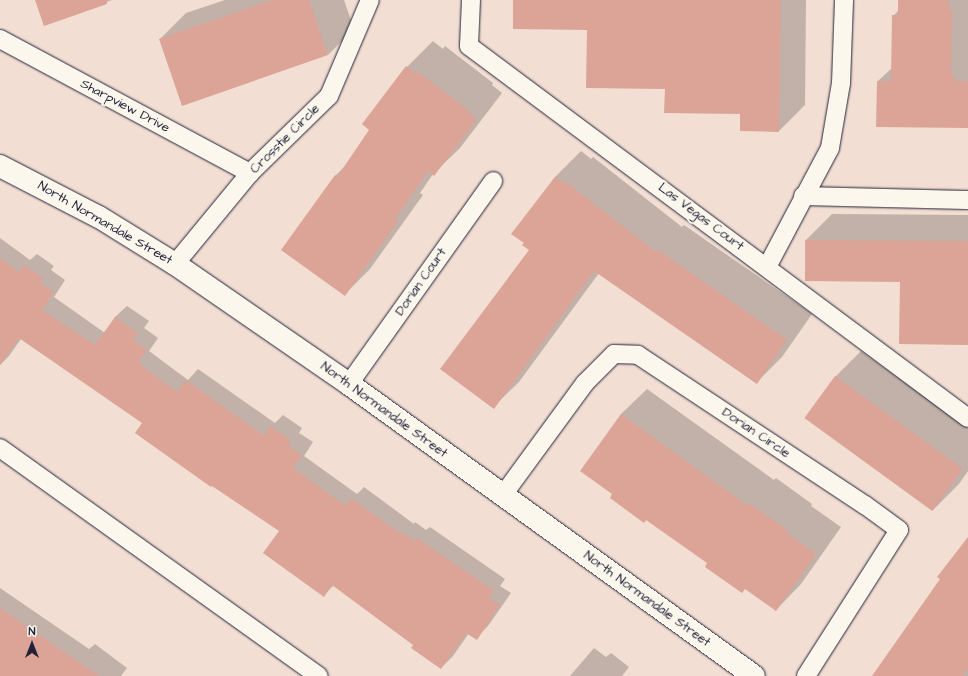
<!DOCTYPE html>
<html>
<head>
<meta charset="utf-8">
<style>
  body { margin:0 }
  #map { position:relative; width:968px; height:676px; overflow:hidden; background:#f2ded2; font-family:"Architects Daughter",sans-serif }
  div>[style] { position:absolute }
  [style*='--x'] { left:calc(var(--x)*1px); top:calc(var(--y)*1px); width:calc(var(--w)*1px); rotate:calc(var(--a)*1deg) }
  .shadow>* { inset:0; background:#0003 }
  .building>* { inset:0; background:#dca397; transform-origin:0 0 }
  .roads { filter:drop-shadow(0 0 1px #22223b) drop-shadow(0 0 1px #22223b) }
  .service>* { height:18px; margin:-9px; padding:0 9px; transform-origin:9px; border-radius:9px; background:#fbf7ec }
  .tertiary>* { height:22px; margin:-11px; padding:0 11px; transform-origin:11px; border-radius:11px; background:#fbf7ec }
  span { translate:-50% -50%; white-space:nowrap; text-align:center; line-height:1.15; -webkit-text-stroke:4px #fbf7ec; paint-order:stroke }
  .street-label { font-size:13px; color:#22223b }
  .north { position:absolute; left:12px; top:624px; width:40px; height:40px; -webkit-text-stroke:3px #fbf7ec; paint-order:stroke; rotate:0deg; font-size:11px; font-weight:700; line-height:16px; text-align:center; color:#22223b }
  .north::after { content:''; display:block; margin:auto; width:14px; height:18px; background:#22223b; clip-path:polygon(50% 0,100% 100%,50% 72%,0 100%) }
</style>
</head>
<body>
<div id="map">
  <div class="shadow">
    <div style="clip-path:polygon(36px 0,112px 0,44px 24px)"></div>
    <div style="clip-path:polygon(225px 0,344px 0,354px 29px,328px 55px,160px 39px,186px 13px)"></div>
    <div style="clip-path:polygon(514px 0,806px 0,805px 105px,779px 131px,741px 130px,741px 113px,666px 88px,588px 29px)"></div>
    <div style="clip-path:polygon(899px 0,968px 0,968px 127px,878px 81px,893px 67px,893px 16px,899px 10px)"></div>
    <div style="clip-path:polygon(433px 41px,443px 49px,445px 46px,493px 83px,492px 85px,502px 93px,460px 148px,433px 174px,420px 193px,423px 195px,370px 269px,345px 294px,335px 176px,346px 165px,371px 130px,407px 67px)"></div>
    <div style="clip-path:polygon(581px 151px,591px 159px,593px 157px,682px 227px,684px 225px,812px 314px,782px 357px,756px 383px,599px 273px,519px 382px,493px 407px,530px 250px,526px 243px,513px 234px,555px 177px)"></div>
    <div style="clip-path:polygon(832px 214px,968px 215px,968px 344px,901px 281px,806px 240px)"></div>
    <div style="clip-path:polygon(0 238px,30px 260px,37px 254px,54px 266px,51px 270px,65px 280px,54px 297px,105px 333px,115px 317px,127px 306px,149px 321px,144px 328px,158px 338px,149px 351px,188px 380px,198px 369px,275px 423px,283px 415px,302px 428px,299px 433px,313px 442px,304px 456px,357px 494px,364px 487px,414px 524px,415px 522px,426px 530px,430px 527px,505px 579px,500px 586px,511px 593px,488px 626px,476px 638px,469px 633px,453px 656px,441px 668px,414px 645px,334px 585px,324px 595px,280px 530px,143px 423px,21px 339px,9px 356px,0 365px)"></div>
    <div style="clip-path:polygon(861px 351px,968px 428px,968px 471px,959px 484px,933px 510px,835px 377px)"></div>
    <div style="clip-path:polygon(647px 389px,774px 480px,776px 478px,812px 504px,811px 506px,841px 527px,801px 584px,776px 610px,614px 493px,621px 414px)"></div>
    <div style="clip-path:polygon(968px 539px,968px 676px,879px 676px)"></div>
    <div style="clip-path:polygon(0 588px,89px 649px,95px 644px,127px 668px,121px 676px,4px 676px,0 673px)"></div>
    <div style="clip-path:polygon(594px 648px,606px 657px,611px 653px,629px 667px,622px 676px,570px 676px)"></div>
  </div>
  <div class="building">
    <div style="clip-path:polygon(35px 0,107px 0,107px 4px,44px 26px)"></div>
    <div style="clip-path:polygon(272px 0,309px 0,328px 55px,182px 106px,159px 39px)"></div>
    <div style="clip-path:polygon(513px 0,781px 0,779px 132px,740px 131px,740px 114px,664px 113px,665px 89px,586px 88px,587px 30px,513px 29px)"></div>
    <div style="clip-path:polygon(898px 0,949px 0,949px 10px,952px 10px,951px 76px,955px 76px,955px 81px,968px 81px,968px 128px,876px 127px,877px 81px,891px 81px,892px 15px,898px 15px)"></div>
    <div style="clip-path:polygon(406px 66px,416px 74px,418px 72px,468px 110px,467px 111px,477px 119px,434px 176px,428px 171px,395px 219px,398px 221px,345px 296px,281px 250px,335px 175px,337px 177px,369px 130px,362px 124px)"></div>
    <div style="clip-path:polygon(555px 177px,565px 184px,566px 182px,656px 252px,658px 250px,787px 340px,757px 384px,594px 271px,494px 409px,440px 369px,529px 250px,522px 245px,524px 243px,511px 234px)"></div>
    <div style="clip-path:polygon(805px 240px,968px 241px,968px 345px,899px 344px,900px 282px,805px 281px)"></div>
    <div style="clip-path:polygon(0 258px,19px 272px,24px 265px,43px 278px,40px 283px,54px 292px,42px 310px,95px 345px,115px 317px,138px 333px,133px 340px,147px 350px,138px 363px,177px 392px,186px 380px,264px 436px,270px 426px,291px 440px,288px 446px,302px 455px,293px 468px,346px 506px,351px 498px,402px 535px,403px 533px,415px 542px,417px 538px,494px 591px,489px 598px,500px 605px,477px 640px,466px 633px,441px 669px,411px 648px,413px 645px,332px 585px,324px 597px,263px 553px,279px 531px,212px 486px,211px 487px,135px 433px,142px 423px,19px 338px,0 365px)"></div>
    <div style="left:835px;top:376px;width:158px;height:52px;rotate:36deg"></div>
    <div style="clip-path:polygon(621px 414px,748px 506px,749px 503px,787px 530px,786px 532px,816px 554px,776px 611px,745px 589px,742px 593px,705px 567px,707px 563px,646px 520px,644px 523px,610px 498px,612px 494px,580px 471px)"></div>
    <div style="clip-path:polygon(968px 537px,968px 668px,962px 676px,872px 676px,940px 579px,937px 577px)"></div>
    <div style="clip-path:polygon(0 608px,99px 676px,0 676px)"></div>
  </div>
  <div class="roads">
    <div class="service">
      <div style="--x:471;--y:0;--w:46;--a:92.5"></div>
      <div style="--x:469;--y:46;--w:622;--a:36.7"></div>
      <div style="--x:0;--y:39;--w:284;--a:28.2"></div>
      <div style="--x:803;--y:196;--w:165;--a:1.4"></div>
      <div style="--x:175;--y:264;--w:118;--a:-50.5"></div>
      <div style="--x:250;--y:173;--w:110;--a:-44.3"></div>
      <div style="--x:329;--y:96;--w:104;--a:-66.9"></div>
      <div style="--x:767;--y:267;--w:135;--a:-62.1"></div>
      <div style="--x:830;--y:148;--w:66;--a:-80.4"></div>
      <div style="--x:841;--y:83;--w:83;--a:-87.9"></div>
      <div style="--x:349;--y:384;--w:249;--a:-54.6"></div>
      <div style="--x:0;--y:448;--w:392;--a:35.6"></div>
      <div style="--x:503;--y:495;--w:139;--a:-53.8"></div>
      <div style="--x:585;--y:383;--w:41;--a:-45"></div>
      <div style="--x:614;--y:354;--w:24;--a:2"></div>
      <div style="--x:638;--y:355;--w:272;--a:33.5"></div>
      <div style="--x:865;--y:505;--w:42;--a:36.3"></div>
      <div style="--x:899;--y:530;--w:173;--a:122.5"></div>
    </div>
    <div class="tertiary">
      <div style="--x:0;--y:166;--w:111;--a:27.3"></div>
      <div style="--x:99;--y:217;--w:89;--a:31.7"></div>
      <div style="--x:175;--y:264;--w:211;--a:34.6"></div>
      <div style="--x:349;--y:384;--w:499;--a:35.8"></div>
    </div>
  </div>
  <div class="street-label">
    <span style="left:125px;top:106px;rotate:28deg">Sharpview Drive</span>
    <span style="left:285px;top:139px;rotate:-45deg">Crosstie Circle</span>
    <span style="left:701px;top:217px;rotate:37deg">Las Vegas Court</span>
    <span style="left:105px;top:223px;rotate:30deg">North Normandale Street</span>
    <span style="left:421px;top:282px;rotate:-55deg">Dorian Court</span>
    <span style="left:384px;top:410px;rotate:36deg">North Normandale Street</span>
    <span style="left:756px;top:433px;rotate:34deg">Dorian Circle</span>
    <span style="left:647px;top:599px;rotate:36deg">North Normandale Street</span>
  </div>
  <div class="north">N</div>
</div>
</body>
</html>
